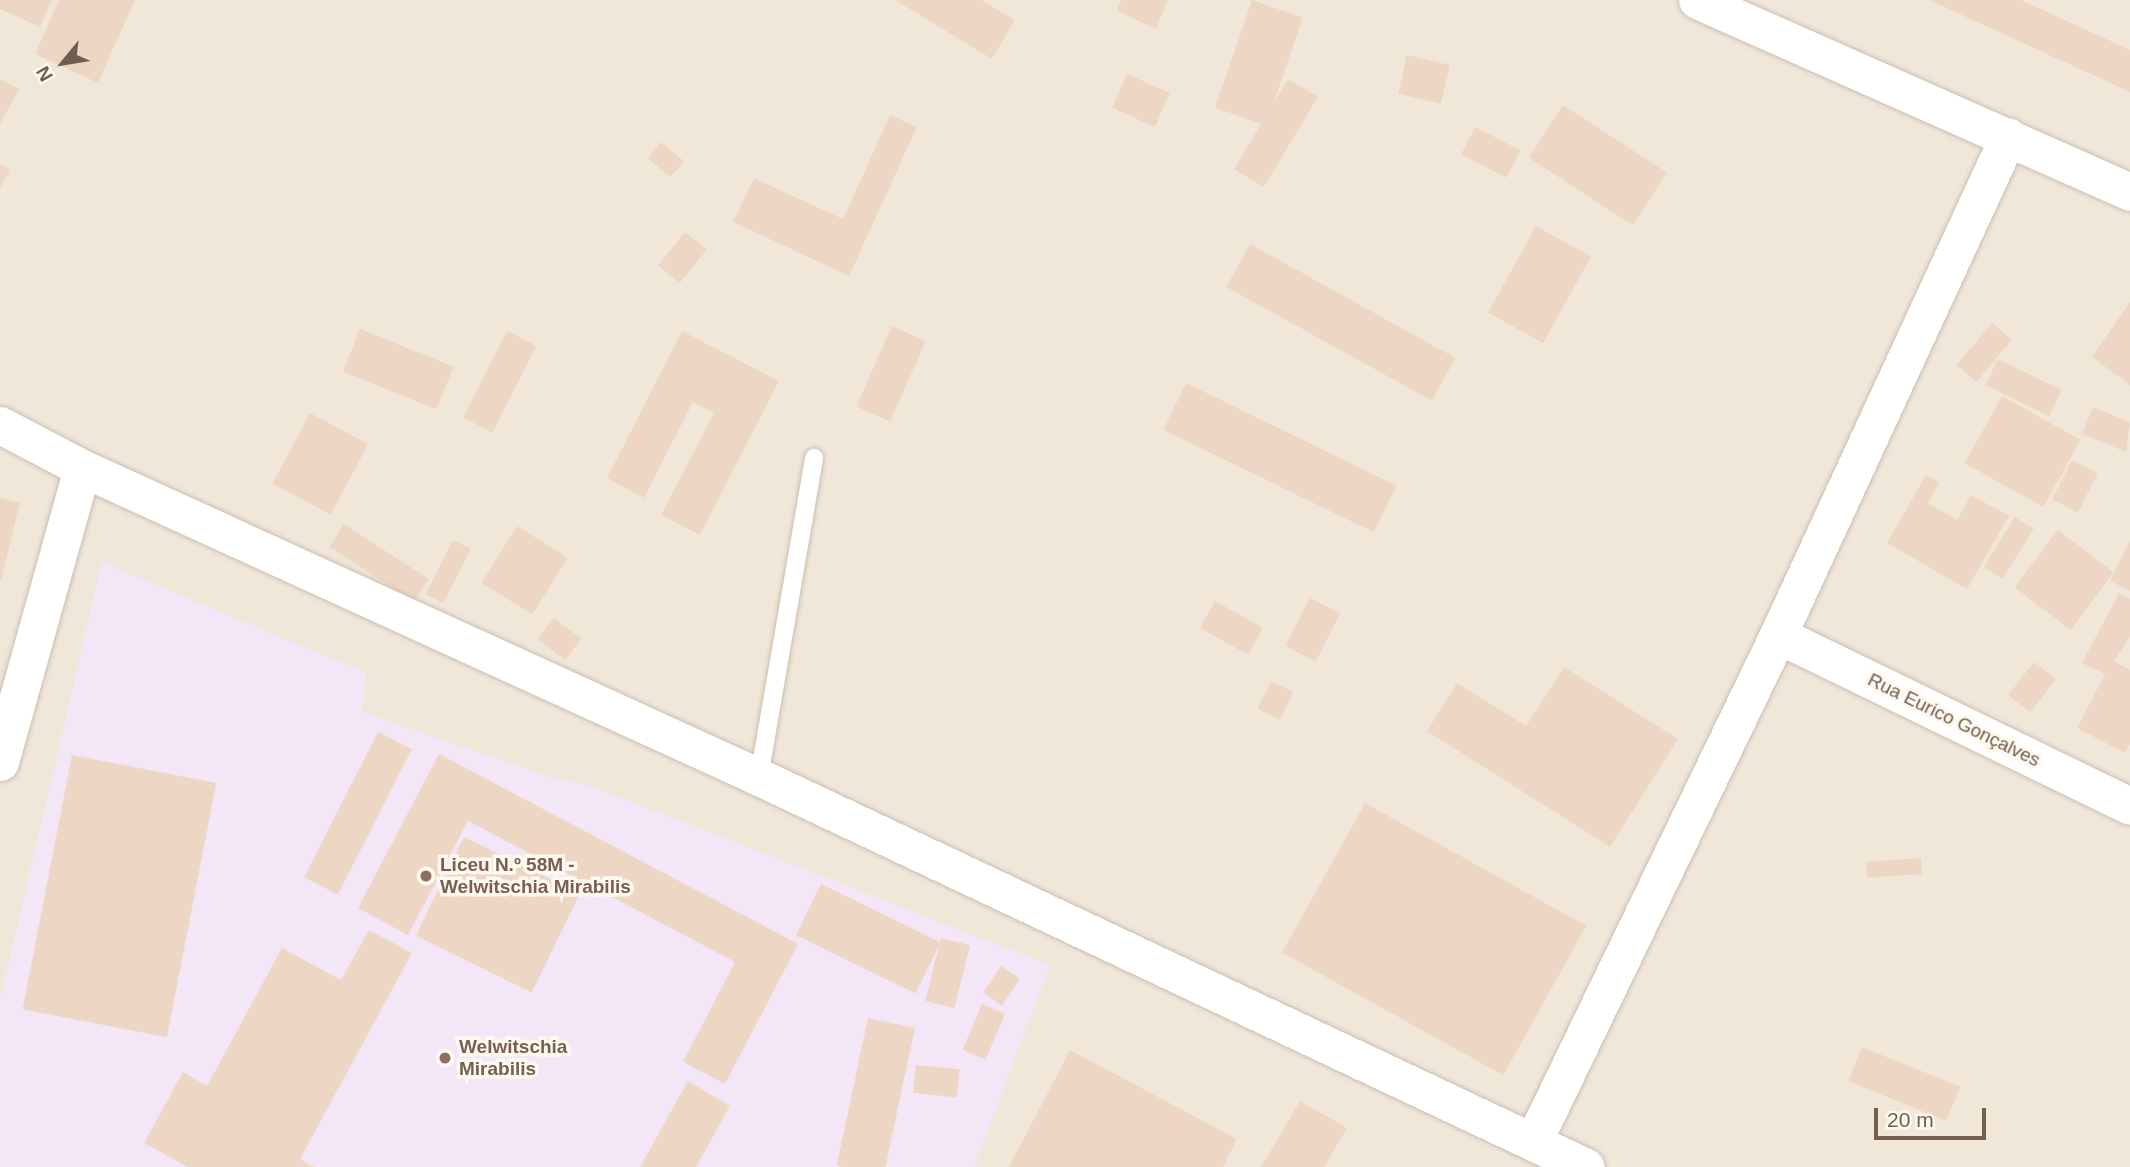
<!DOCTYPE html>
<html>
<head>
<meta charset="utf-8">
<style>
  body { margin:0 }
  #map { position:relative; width:2130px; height:1167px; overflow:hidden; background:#faf5e9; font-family:Helvetica,sans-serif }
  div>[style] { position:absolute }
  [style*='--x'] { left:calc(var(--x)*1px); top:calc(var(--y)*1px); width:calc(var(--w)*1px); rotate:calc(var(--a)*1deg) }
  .residential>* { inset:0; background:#f1e7d8; transform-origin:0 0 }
  .education>* { inset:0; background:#f2e6f7 }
  .building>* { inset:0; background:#edd7c4; transform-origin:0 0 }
  .roads { filter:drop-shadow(0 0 2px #cbbeb0) drop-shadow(0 0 2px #cbbeb0) }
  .service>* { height:18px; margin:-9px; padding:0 9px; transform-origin:9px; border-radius:9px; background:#fff }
  .minor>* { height:37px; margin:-18.5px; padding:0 18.5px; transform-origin:18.5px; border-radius:18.5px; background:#fff }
  .dots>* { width:19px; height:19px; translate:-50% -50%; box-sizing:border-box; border:4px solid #fdf9ef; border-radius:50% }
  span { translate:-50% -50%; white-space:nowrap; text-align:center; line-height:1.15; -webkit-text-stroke:7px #fdf9ef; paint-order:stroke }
  .street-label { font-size:19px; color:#725e4f }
  .education-label { font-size:19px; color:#785e54; font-weight:700 }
  .left { translate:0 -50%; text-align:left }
  .north { position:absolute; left:28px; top:28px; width:70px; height:70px; -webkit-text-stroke:5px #fdf9ef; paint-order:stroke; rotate:240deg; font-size:19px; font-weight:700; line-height:28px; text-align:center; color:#725e4f }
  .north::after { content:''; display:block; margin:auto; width:24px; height:32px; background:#725e4f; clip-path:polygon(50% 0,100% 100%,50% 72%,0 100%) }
  .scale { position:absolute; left:1874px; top:1108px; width:112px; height:32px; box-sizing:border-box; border:4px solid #725e4f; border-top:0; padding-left:9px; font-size:21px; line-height:24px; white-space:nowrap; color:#725e4f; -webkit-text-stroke:5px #fdf9ef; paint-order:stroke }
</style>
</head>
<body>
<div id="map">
  <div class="residential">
    <div style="left:0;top:0;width:2130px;height:1167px"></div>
  </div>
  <div class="education">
    <div style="clip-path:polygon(102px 562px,366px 673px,362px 712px,554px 778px,594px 787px,1050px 965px,974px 1167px,0 1167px,0 1000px)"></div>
  </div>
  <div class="building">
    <div style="clip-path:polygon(0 0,52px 0,40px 27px,0 9px)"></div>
    <div style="clip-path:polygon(59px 0,135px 0,98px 83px,35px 54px)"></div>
    <div style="clip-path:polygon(895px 0,981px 0,1015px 20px,992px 59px)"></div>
    <div style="clip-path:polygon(1121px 0,1168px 0,1156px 29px,1117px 11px)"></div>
    <div style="left:1252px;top:0;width:54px;height:114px;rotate:19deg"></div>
    <div style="clip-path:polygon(1929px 0,2021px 0,2130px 50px,2130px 92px)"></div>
    <div style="left:1407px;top:55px;width:44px;height:40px;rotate:13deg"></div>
    <div style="left:1127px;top:74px;width:47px;height:37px;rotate:24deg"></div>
    <div style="clip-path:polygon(0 79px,19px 89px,0 124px)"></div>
    <div style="left:1288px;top:79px;width:35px;height:105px;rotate:31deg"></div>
    <div style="left:1563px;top:105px;width:124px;height:63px;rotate:33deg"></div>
    <div style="clip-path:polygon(890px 115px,917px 127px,849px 276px,733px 222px,754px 178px,843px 219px)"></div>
    <div style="left:1475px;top:127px;width:51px;height:31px;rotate:27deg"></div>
    <div style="left:661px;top:142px;width:30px;height:21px;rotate:40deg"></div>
    <div style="clip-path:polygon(0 164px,10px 170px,0 188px)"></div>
    <div style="left:1536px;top:226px;width:63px;height:99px;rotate:29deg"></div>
    <div style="left:685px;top:232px;width:28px;height:43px;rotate:39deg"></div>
    <div style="left:1250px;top:244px;width:235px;height:49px;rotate:29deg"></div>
    <div style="clip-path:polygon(2130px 302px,2130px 385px,2092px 357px)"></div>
    <div style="left:1992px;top:323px;width:26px;height:55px;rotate:40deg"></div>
    <div style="left:892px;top:326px;width:37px;height:88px;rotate:24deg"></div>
    <div style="left:360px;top:329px;width:101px;height:46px;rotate:22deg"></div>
    <div style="left:507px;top:331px;width:33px;height:97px;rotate:27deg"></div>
    <div style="clip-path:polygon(682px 331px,779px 381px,700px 535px,661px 515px,714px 413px,693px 402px,644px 498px,607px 478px)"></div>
    <div style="left:1998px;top:359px;width:71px;height:29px;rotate:26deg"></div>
    <div style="left:1186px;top:383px;width:234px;height:52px;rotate:26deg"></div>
    <div style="left:2002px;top:396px;width:90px;height:77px;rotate:29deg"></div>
    <div style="clip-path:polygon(2093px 407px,2130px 422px,2126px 452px,2082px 434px)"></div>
    <div style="left:310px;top:413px;width:66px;height:80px;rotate:28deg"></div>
    <div style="left:2072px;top:460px;width:29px;height:44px;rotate:27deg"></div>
    <div style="clip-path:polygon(1926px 475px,1939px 482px,1928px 503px,1957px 520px,1971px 495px,2009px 516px,1967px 589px,1887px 543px)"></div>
    <div style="clip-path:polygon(0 498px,20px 503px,1px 580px,0 580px)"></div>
    <div style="left:2015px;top:517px;width:22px;height:59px;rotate:32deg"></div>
    <div style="left:344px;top:524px;width:101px;height:27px;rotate:33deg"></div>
    <div style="left:517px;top:526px;width:60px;height:67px;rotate:32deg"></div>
    <div style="left:2058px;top:530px;width:70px;height:72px;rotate:37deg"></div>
    <div style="left:453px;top:540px;width:20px;height:61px;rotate:27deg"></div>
    <div style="clip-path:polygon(2130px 541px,2130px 591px,2110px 581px)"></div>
    <div style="clip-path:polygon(2119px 593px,2130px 599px,2130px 637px,2114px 661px,2130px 670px,2130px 744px,2125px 753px,2077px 728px,2105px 674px,2082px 663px)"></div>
    <div style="left:1310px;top:598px;width:34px;height:54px;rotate:27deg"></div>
    <div style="left:1215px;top:601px;width:55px;height:31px;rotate:29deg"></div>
    <div style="left:554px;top:618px;width:34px;height:27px;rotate:37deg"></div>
    <div style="left:2034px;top:662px;width:28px;height:42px;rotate:38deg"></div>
    <div style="clip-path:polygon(1564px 667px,1678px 739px,1610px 847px,1427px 731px,1457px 683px,1526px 726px)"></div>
    <div style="left:1271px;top:681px;width:25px;height:31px;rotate:26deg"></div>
    <div style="left:378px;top:732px;width:38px;height:163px;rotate:27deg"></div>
    <div style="clip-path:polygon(439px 754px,798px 944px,725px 1084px,683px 1062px,735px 962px,468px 821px,408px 935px,358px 908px)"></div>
    <div style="left:72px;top:755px;width:147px;height:259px;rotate:11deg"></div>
    <div style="left:1365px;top:803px;width:253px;height:171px;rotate:29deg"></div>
    <div style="left:464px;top:837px;width:129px;height:110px;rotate:26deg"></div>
    <div style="left:1921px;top:858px;width:16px;height:55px;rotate:86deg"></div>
    <div style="left:821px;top:884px;width:133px;height:57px;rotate:26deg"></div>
    <div style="clip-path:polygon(369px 930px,412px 953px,300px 1159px,314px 1167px,188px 1167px,144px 1143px,183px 1072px,207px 1086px,282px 948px,341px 980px)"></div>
    <div style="left:941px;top:938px;width:30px;height:65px;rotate:14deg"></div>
    <div style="left:1001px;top:966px;width:23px;height:32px;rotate:34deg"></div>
    <div style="left:982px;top:1004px;width:25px;height:50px;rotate:23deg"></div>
    <div style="left:868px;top:1018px;width:48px;height:151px;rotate:12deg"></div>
    <div style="left:1862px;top:1047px;width:106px;height:37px;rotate:22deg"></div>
    <div style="clip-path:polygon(1070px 1050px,1237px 1139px,1223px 1167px,1009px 1167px)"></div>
    <div style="left:916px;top:1065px;width:44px;height:28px;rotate:6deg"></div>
    <div style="clip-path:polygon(688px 1081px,730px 1106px,696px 1167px,640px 1167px)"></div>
    <div style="clip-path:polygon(1300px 1101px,1347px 1128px,1324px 1167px,1261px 1167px)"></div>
  </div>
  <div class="roads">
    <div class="service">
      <div style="--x:759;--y:777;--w:324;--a:-80.2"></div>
    </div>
    <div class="minor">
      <div style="--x:1697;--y:0;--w:474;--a:23.9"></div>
      <div style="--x:0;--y:425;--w:93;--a:27.7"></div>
      <div style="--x:82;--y:468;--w:744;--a:24.53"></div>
      <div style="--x:759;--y:777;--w:914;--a:25.25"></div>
      <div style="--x:1778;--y:635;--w:391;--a:25.9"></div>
      <div style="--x:0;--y:762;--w:305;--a:-74.4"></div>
      <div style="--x:1533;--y:1142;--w:563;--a:-64.21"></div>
      <div style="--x:1778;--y:635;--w:549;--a:-65.21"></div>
    </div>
  </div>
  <div class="dots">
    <div style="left:426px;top:876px;background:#8d6e63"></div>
    <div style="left:445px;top:1058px;background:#8d6e63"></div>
  </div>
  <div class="street-label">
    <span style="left:1954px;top:720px;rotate:26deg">Rua Eurico Gonçalves</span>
  </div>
  <div class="education-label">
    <span class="left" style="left:440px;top:876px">Liceu N.º 58M -<br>Welwitschia Mirabilis</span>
    <span class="left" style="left:459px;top:1058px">Welwitschia<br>Mirabilis</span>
  </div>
  <div class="north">N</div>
  <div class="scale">20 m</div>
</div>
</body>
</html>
